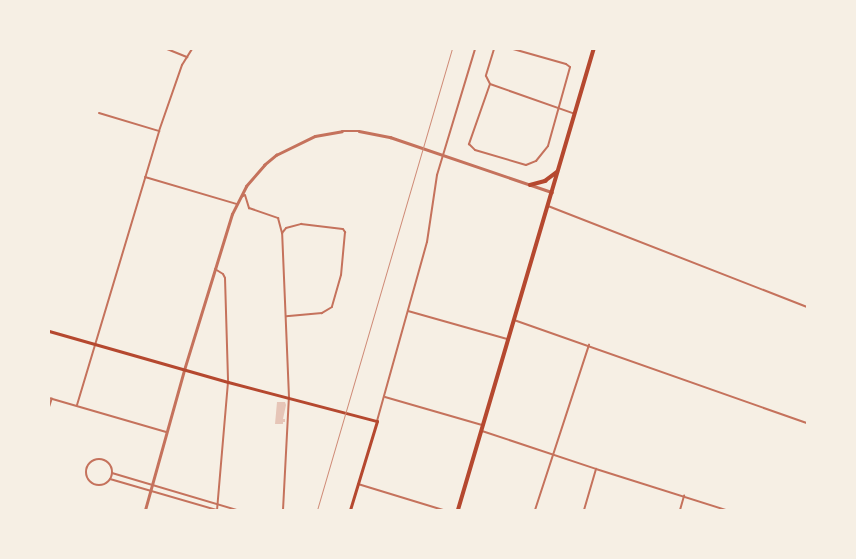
<!DOCTYPE html>
<html>
<head>
<meta charset="utf-8">
<style>
  body { margin:0 }
  #map { position:relative; width:856px; height:559px; overflow:hidden; background:#f6efe4; font-family:Mulish,sans-serif }
  div>[style] { position:absolute }
  [style*='--x'] { left:calc(var(--x)*1px); top:calc(var(--y)*1px); width:calc(var(--w)*1px); rotate:calc(var(--a)*1deg) }
  .building>* { inset:0; background:#e6c5b7 }
  .minor>* { height:2px; margin:-1px; padding:0 1px; transform-origin:1px; border-radius:1px; background:#c5725c }
  .minor>.ring { margin:-1px; padding:0; box-sizing:content-box; background:none; border:2px solid #c5725c; border-radius:50% }
  .tertiary>* { height:2.5px; margin:-1.25px; padding:0 1.25px; transform-origin:1.25px; border-radius:1.25px; background:#c5725c }
  .secondary>* { height:3px; margin:-1.5px; padding:0 1.5px; transform-origin:1.5px; border-radius:1.5px; background:#b5482f }
  .trunk>* { height:3.5px; margin:-1.75px; padding:0 1.75px; transform-origin:1.75px; border-radius:1.75px; background:#b5482f }
  .rail>* { height:1px; margin:-0.5px; padding:0 0.5px; transform-origin:0.5px; border-radius:0.5px; background:#cf8b77 }
  span { translate:-50% -50%; white-space:nowrap; text-align:center; line-height:1.15; -webkit-text-stroke:3px #f6efe4; paint-order:stroke }
  .frame { position:absolute; inset:0; border:50px solid #f6efe4; pointer-events:none }
</style>
</head>
<body>
<div id="map">
  <div class="building">
    <div style="clip-path:polygon(277px 402px,285px 402px,286px 405px,283px 419px,285px 419px,285px 422px,283px 422px,283px 424px,275px 424px)"></div>
  </div>
  <div class="minor">
    <div style="--x:167;--y:49;--w:22;--a:22"></div>
    <div style="--x:494;--y:49;--w:28;--a:107"></div>
    <div style="--x:486;--y:76;--w:9;--a:63"></div>
    <div style="--x:490;--y:84;--w:64;--a:109.3"></div>
    <div style="--x:469;--y:144;--w:8;--a:45"></div>
    <div style="--x:475;--y:150;--w:53;--a:16.4"></div>
    <div style="--x:526;--y:165;--w:11;--a:-22"></div>
    <div style="--x:536;--y:161;--w:19;--a:-51"></div>
    <div style="--x:548;--y:146;--w:82;--a:-74.4"></div>
    <div style="--x:570;--y:67;--w:5;--a:-143"></div>
    <div style="--x:566;--y:64;--w:55;--a:-164.2"></div>
    <div style="--x:490;--y:84;--w:90;--a:19.4"></div>
    <div style="--x:99;--y:113;--w:63;--a:16.7"></div>
    <div style="--x:145;--y:177;--w:96;--a:16.4"></div>
    <div style="--x:241;--y:197;--w:4;--a:-27"></div>
    <div style="--x:245;--y:195;--w:14;--a:73"></div>
    <div style="--x:249;--y:208;--w:31;--a:19"></div>
    <div style="--x:278;--y:218;--w:16;--a:75"></div>
    <div style="--x:548;--y:206;--w:278;--a:21.3"></div>
    <div style="--x:215;--y:269;--w:9;--a:32"></div>
    <div style="--x:223;--y:274;--w:4;--a:63"></div>
    <div style="--x:225;--y:278;--w:104;--a:88.3"></div>
    <div style="--x:228;--y:382;--w:128;--a:94.9"></div>
    <div style="--x:408;--y:311;--w:103;--a:15.8"></div>
    <div style="--x:514;--y:320;--w:311;--a:19.4"></div>
    <div style="--x:385;--y:397;--w:101;--a:16.1"></div>
    <div style="--x:49;--y:398;--w:122;--a:16.2"></div>
    <div style="--x:77;--y:405;--w:286;--a:-73.3"></div>
    <div style="--x:159;--y:131;--w:70;--a:-70.8"></div>
    <div style="--x:182;--y:65;--w:19;--a:-58"></div>
    <div style="--x:49;--y:407;--w:9;--a:-72"></div>
    <div style="--x:377;--y:421;--w:186;--a:-74.4"></div>
    <div style="--x:427;--y:242;--w:68;--a:-81.5"></div>
    <div style="--x:437;--y:175;--w:132;--a:-73.2"></div>
    <div style="--x:482;--y:431;--w:120;--a:18.4"></div>
    <div style="--x:596;--y:469;--w:136;--a:17.5"></div>
    <div class="ring" style="left:86px;top:459px;width:24px;height:24px"></div>
    <div style="--x:112;--y:473;--w:130;--a:16.5"></div>
    <div style="--x:110;--y:479;--w:111;--a:16.2"></div>
    <div style="--x:358;--y:484;--w:89;--a:17"></div>
    <div style="--x:283;--y:510;--w:113;--a:-87"></div>
    <div style="--x:289;--y:397;--w:164;--a:-92.4"></div>
    <div style="--x:282;--y:233;--w:6;--a:-51"></div>
    <div style="--x:286;--y:228;--w:16;--a:-15"></div>
    <div style="--x:301;--y:224;--w:42;--a:6.8"></div>
    <div style="--x:343;--y:229;--w:4;--a:56"></div>
    <div style="--x:345;--y:232;--w:43;--a:95.3"></div>
    <div style="--x:341;--y:275;--w:33;--a:106"></div>
    <div style="--x:332;--y:307;--w:12;--a:149"></div>
    <div style="--x:322;--y:313;--w:36;--a:175"></div>
    <div style="--x:535;--y:510;--w:174;--a:-71.9"></div>
    <div style="--x:584;--y:510;--w:43;--a:-73.7"></div>
    <div style="--x:680;--y:510;--w:15;--a:-74"></div>
  </div>
  <div class="tertiary">
    <div style="--x:145;--y:510;--w:145;--a:-74.4"></div>
    <div style="--x:184;--y:370;--w:163;--a:-72.9"></div>
    <div style="--x:232;--y:214;--w:31;--a:-63"></div>
    <div style="--x:246;--y:186;--w:28;--a:-49"></div>
    <div style="--x:264;--y:165;--w:16;--a:-40"></div>
    <div style="--x:276;--y:155;--w:43;--a:-26"></div>
    <div style="--x:315;--y:136;--w:27;--a:-10"></div>
    <div style="--x:342;--y:131;--w:17;--a:0"></div>
    <div style="--x:359;--y:131;--w:32;--a:11"></div>
    <div style="--x:390;--y:137;--w:171;--a:18.8"></div>
  </div>
  <div class="secondary">
    <div style="--x:49;--y:331;--w:186;--a:15.9"></div>
    <div style="--x:228;--y:382;--w:154;--a:14.7"></div>
    <div style="--x:377;--y:421;--w:93;--a:106.9"></div>
  </div>
  <div class="trunk">
    <div style="--x:530;--y:185;--w:16;--a:-15"></div>
    <div style="--x:545;--y:181;--w:15;--a:-37"></div>
    <div style="--x:458;--y:510;--w:481;--a:-73.6"></div>
  </div>
  <div class="rail">
    <div style="--x:317;--y:510;--w:480;--a:-73.7"></div>
  </div>
  <div class="frame"></div>
</div>
</body>
</html>
